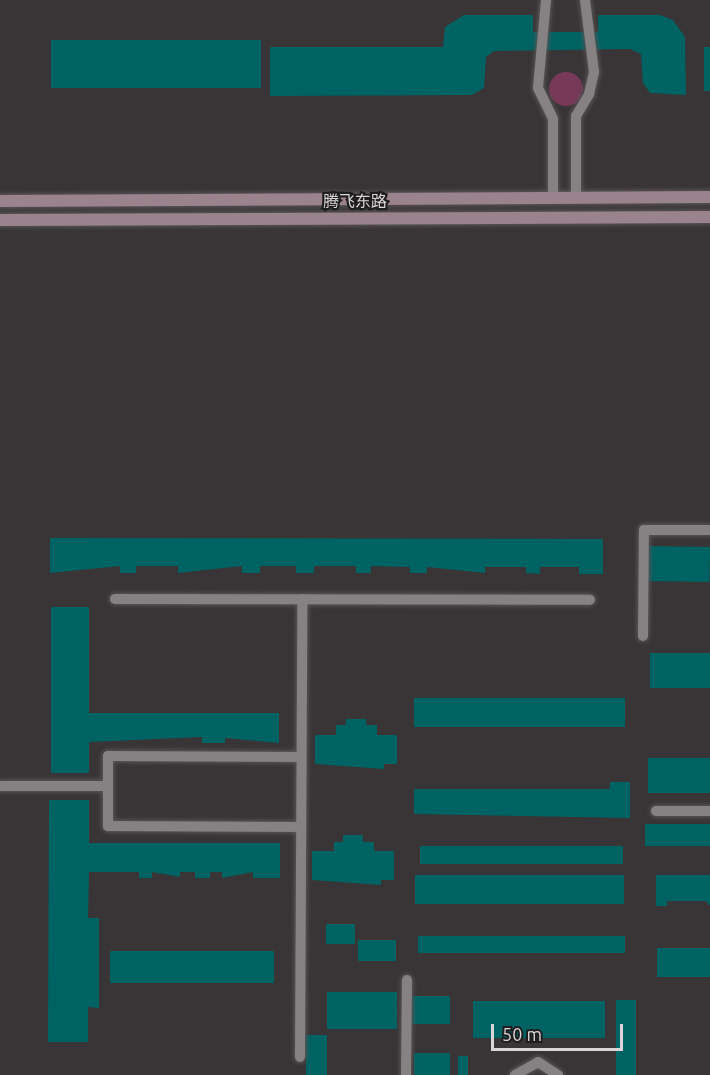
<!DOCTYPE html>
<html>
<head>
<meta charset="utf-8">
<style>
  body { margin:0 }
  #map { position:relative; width:710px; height:1075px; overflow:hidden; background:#393536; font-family:Ubuntu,"Noto Sans SC",sans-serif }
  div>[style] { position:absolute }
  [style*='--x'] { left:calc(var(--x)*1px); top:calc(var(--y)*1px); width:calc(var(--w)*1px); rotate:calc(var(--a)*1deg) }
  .green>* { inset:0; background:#773957 }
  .round { border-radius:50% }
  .building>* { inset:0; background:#006363; transform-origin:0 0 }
  .roads { filter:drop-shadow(0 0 2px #585456) drop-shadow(0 0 2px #585456) }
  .lane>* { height:10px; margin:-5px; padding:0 5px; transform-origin:5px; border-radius:5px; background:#868183 }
  .secondary>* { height:12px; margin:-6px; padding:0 6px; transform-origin:6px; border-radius:6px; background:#9b838e }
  span { translate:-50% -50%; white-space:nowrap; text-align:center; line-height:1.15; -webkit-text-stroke:4.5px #1f1d1e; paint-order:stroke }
  .street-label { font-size:16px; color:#d9d6d7 }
  .scale { position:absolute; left:491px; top:1024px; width:132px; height:27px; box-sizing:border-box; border:3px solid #d9d6d7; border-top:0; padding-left:8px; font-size:18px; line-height:21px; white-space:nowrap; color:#d9d6d7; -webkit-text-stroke:4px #1f1d1e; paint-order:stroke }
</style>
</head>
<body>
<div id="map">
  <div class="green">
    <div class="round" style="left:549px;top:72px;width:34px;height:34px"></div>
  </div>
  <div class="building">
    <div style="clip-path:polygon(464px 15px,533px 15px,533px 32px,598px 32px,598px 15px,660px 15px,673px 20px,685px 37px,686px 95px,650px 93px,643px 83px,641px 54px,630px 49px,494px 51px,486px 57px,484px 88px,472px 95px,270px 96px,270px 47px,443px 47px,445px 27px)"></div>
    <div style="left:51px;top:40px;width:210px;height:48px"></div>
    <div style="left:704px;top:47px;width:6px;height:44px"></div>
    <div style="clip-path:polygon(50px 538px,603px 539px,603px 574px,579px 574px,579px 567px,540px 567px,540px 574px,526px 573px,526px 567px,485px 567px,485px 573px,427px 567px,427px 573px,410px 573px,410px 567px,371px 566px,371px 573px,356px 573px,356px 566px,314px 566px,314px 573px,296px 573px,296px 566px,260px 566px,260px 573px,242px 573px,242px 566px,178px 573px,178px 566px,136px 566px,136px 573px,120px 573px,120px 566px,50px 573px)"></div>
    <div style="left:648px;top:546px;width:62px;height:35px;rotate:1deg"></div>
    <div style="clip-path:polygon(51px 607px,89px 607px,89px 713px,279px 713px,279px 743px,225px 738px,225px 743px,202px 743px,202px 737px,89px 742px,89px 773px,51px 773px)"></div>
    <div style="left:650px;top:653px;width:60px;height:35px"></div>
    <div style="left:414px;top:698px;width:211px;height:29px"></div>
    <div style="clip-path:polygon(346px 719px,366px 719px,366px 725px,377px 725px,377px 735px,397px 735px,397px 764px,384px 764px,384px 769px,315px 764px,315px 735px,336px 735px,336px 725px,346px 725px)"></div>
    <div style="left:648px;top:758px;width:62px;height:35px"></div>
    <div style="clip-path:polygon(610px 782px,630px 782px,630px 818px,414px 814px,414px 789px,610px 789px)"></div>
    <div style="clip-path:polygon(49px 800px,89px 800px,89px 843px,280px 843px,280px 878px,253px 878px,253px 872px,222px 878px,222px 872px,210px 872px,210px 878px,195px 878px,195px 872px,180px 872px,180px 877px,152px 872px,152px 878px,139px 878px,139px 872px,89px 872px,88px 918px,99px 918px,99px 1008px,88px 1007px,88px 1042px,48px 1042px)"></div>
    <div style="left:645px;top:824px;width:65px;height:22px"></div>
    <div style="clip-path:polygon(343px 835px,363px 835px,363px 842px,374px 842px,374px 851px,394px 851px,394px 880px,381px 880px,381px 885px,312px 880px,312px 851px,334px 851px,334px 842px,343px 842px)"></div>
    <div style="left:420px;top:846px;width:203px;height:18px"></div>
    <div style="left:415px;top:875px;width:209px;height:29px"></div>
    <div style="clip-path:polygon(656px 875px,710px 875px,710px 906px,706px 901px,667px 901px,667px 906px,656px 906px)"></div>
    <div style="left:326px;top:924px;width:29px;height:20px"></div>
    <div style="left:418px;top:936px;width:207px;height:17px"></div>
    <div style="left:358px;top:940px;width:38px;height:21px"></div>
    <div style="left:657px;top:948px;width:53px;height:29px"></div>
    <div style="left:110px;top:951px;width:164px;height:32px"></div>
    <div style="left:327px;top:992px;width:70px;height:37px"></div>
    <div style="left:412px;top:996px;width:38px;height:28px"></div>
    <div style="left:616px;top:1000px;width:20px;height:75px"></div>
    <div style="left:473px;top:1001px;width:132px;height:37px"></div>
    <div style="left:306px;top:1035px;width:21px;height:40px"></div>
    <div style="left:414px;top:1053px;width:36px;height:22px"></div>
    <div style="left:458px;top:1056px;width:10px;height:19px"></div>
  </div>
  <div class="roads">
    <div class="lane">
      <div style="--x:546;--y:0;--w:88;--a:95.2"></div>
      <div style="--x:538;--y:88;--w:34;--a:64"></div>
      <div style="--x:553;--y:119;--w:79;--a:90"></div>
      <div style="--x:576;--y:198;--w:82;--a:-90"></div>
      <div style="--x:576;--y:116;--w:26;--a:-59"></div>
      <div style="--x:589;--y:94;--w:23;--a:-77"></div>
      <div style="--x:594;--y:72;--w:73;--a:-97.1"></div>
      <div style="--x:115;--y:599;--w:475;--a:0.1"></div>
      <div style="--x:643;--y:636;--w:106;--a:-89.5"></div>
      <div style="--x:644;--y:530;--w:66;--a:0"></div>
      <div style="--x:0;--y:786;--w:108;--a:0"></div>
      <div style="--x:656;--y:811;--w:54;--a:0"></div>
      <div style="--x:301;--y:827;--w:193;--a:-179.7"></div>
      <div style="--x:108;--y:826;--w:70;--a:-90"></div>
      <div style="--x:108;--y:756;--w:193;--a:0.3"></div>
      <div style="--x:300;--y:1057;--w:458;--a:-89.7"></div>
      <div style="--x:406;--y:1075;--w:95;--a:-89.4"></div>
      <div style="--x:515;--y:1075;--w:26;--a:-29"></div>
      <div style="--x:538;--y:1062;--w:24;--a:33"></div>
    </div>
    <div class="secondary">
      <div style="--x:0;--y:201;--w:710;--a:-0.32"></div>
      <div style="--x:0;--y:220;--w:710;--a:-0.24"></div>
    </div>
  </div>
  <div class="street-label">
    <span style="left:355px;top:201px">腾飞东路</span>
  </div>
  <div class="scale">50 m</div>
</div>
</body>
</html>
